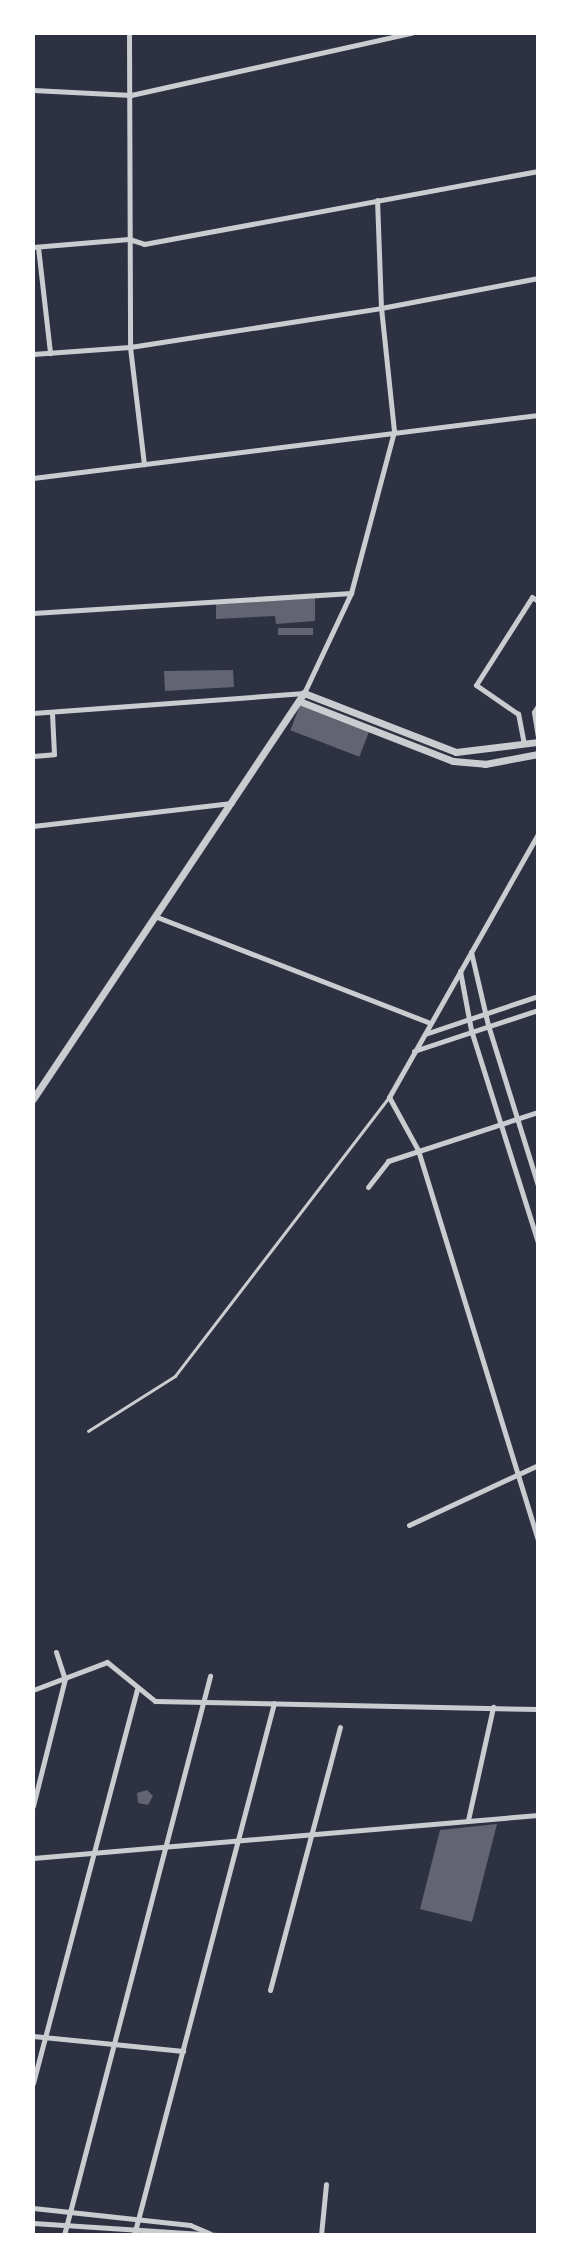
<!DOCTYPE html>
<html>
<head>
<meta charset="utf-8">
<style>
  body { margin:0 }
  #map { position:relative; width:571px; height:2268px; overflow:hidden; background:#2d3142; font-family:"Fira Sans Condensed",sans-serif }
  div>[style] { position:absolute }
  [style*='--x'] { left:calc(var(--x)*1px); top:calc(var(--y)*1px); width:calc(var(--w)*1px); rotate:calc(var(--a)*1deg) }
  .building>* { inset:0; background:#626471; transform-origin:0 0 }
  .service>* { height:2.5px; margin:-1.25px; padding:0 1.25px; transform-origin:1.25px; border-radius:1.25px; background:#caccd0 }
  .minor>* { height:5px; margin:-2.5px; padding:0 2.5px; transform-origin:2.5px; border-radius:2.5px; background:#caccd0 }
  .tertiary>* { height:7px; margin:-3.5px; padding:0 3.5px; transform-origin:3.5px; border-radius:3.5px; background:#caccd0 }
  span { translate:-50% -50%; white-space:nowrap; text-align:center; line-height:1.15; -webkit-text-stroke:7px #fff; paint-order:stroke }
  .frame { position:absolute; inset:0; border:35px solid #fff; pointer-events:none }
</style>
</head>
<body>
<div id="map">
  <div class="building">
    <div style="clip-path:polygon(315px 598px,315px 621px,276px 624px,275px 616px,216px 619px,216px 604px)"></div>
    <div style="left:313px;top:628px;width:7px;height:35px;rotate:90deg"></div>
    <div style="clip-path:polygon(233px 670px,234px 687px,165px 691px,164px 671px)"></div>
    <div style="left:300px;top:705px;width:74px;height:27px;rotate:21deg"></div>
    <div style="clip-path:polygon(147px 1790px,153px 1796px,148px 1805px,138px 1803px,137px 1793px)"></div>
    <div style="clip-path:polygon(497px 1824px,472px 1922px,420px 1909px,440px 1830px)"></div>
  </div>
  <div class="service">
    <div style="--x:88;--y:1431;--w:103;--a:-32.3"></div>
    <div style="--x:175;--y:1376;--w:352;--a:-52.5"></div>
  </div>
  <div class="minor">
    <div style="--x:129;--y:33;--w:314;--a:89.8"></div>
    <div style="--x:130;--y:347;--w:118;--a:83.2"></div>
    <div style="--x:33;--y:90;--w:98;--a:2.9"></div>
    <div style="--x:131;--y:95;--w:287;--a:-12.5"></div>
    <div style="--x:33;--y:247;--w:96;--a:-4.8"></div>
    <div style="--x:129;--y:239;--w:16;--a:18"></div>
    <div style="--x:144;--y:244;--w:401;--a:-10.5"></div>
    <div style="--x:38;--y:247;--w:107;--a:83.5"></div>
    <div style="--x:33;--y:354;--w:97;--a:-4.1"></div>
    <div style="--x:130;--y:347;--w:254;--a:-8.8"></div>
    <div style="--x:381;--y:308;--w:160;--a:-10.8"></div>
    <div style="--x:33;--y:478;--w:509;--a:-7.11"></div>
    <div style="--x:33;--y:613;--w:319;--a:-3.6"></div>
    <div style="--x:538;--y:706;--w:7;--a:124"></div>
    <div style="--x:534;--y:712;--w:24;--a:81"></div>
    <div style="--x:33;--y:713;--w:272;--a:-4.2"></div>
    <div style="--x:304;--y:693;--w:110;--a:-64.8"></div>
    <div style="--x:351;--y:593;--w:168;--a:-75.1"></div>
    <div style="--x:394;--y:431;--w:124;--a:-96"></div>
    <div style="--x:381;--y:308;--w:108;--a:-92.1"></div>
    <div style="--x:524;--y:744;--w:31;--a:-101"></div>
    <div style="--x:518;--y:714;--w:51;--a:-145.4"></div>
    <div style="--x:476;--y:685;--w:104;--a:-57.5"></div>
    <div style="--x:532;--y:597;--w:7;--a:34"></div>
    <div style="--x:33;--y:756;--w:21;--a:-5"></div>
    <div style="--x:54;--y:754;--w:41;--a:-92.8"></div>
    <div style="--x:33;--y:826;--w:200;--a:-6.6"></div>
    <div style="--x:538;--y:834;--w:302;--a:119.5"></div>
    <div style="--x:389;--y:1097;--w:60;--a:61.3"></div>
    <div style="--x:418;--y:1150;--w:408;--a:72.9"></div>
    <div style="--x:157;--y:917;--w:293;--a:21.2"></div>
    <div style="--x:471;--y:952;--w:75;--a:76.9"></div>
    <div style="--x:488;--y:1025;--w:169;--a:72.7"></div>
    <div style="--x:460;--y:971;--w:60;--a:79.4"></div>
    <div style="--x:471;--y:1030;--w:222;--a:72.5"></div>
    <div style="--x:425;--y:1034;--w:119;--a:-18.6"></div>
    <div style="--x:414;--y:1051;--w:131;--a:-18.3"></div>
    <div style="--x:368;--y:1187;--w:33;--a:-52"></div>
    <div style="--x:388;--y:1161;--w:158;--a:-18.1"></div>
    <div style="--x:409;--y:1525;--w:142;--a:-24.9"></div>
    <div style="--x:56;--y:1652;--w:28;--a:72"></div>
    <div style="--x:33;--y:1690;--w:79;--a:-20.7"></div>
    <div style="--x:107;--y:1662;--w:62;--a:39.1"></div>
    <div style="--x:155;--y:1701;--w:383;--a:1.2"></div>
    <div style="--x:33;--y:1806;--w:131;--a:-75.9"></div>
    <div style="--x:468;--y:1820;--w:116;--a:-77.5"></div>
    <div style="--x:33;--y:1858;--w:507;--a:-4.87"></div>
    <div style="--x:270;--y:1990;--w:272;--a:-75.1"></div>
    <div style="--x:33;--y:2036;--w:151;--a:5.7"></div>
    <div style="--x:33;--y:2083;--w:407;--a:-75.2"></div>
    <div style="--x:33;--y:2208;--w:158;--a:6.2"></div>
    <div style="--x:190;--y:2225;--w:21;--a:23"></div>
    <div style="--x:33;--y:2223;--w:185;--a:3.7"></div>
    <div style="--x:64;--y:2235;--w:578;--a:-75.36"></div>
    <div style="--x:134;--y:2235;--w:550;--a:-75.26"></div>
    <div style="--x:321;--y:2235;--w:51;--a:-84.4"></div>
  </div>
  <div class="tertiary">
    <div style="--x:299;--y:701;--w:165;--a:21.3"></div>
    <div style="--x:453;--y:761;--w:32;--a:5"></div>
    <div style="--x:485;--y:764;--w:54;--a:-10.7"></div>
    <div style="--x:33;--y:1099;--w:488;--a:-56.3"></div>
    <div style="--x:304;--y:693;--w:163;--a:21.2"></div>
    <div style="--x:456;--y:752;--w:83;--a:-7"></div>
  </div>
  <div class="frame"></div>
</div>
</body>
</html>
